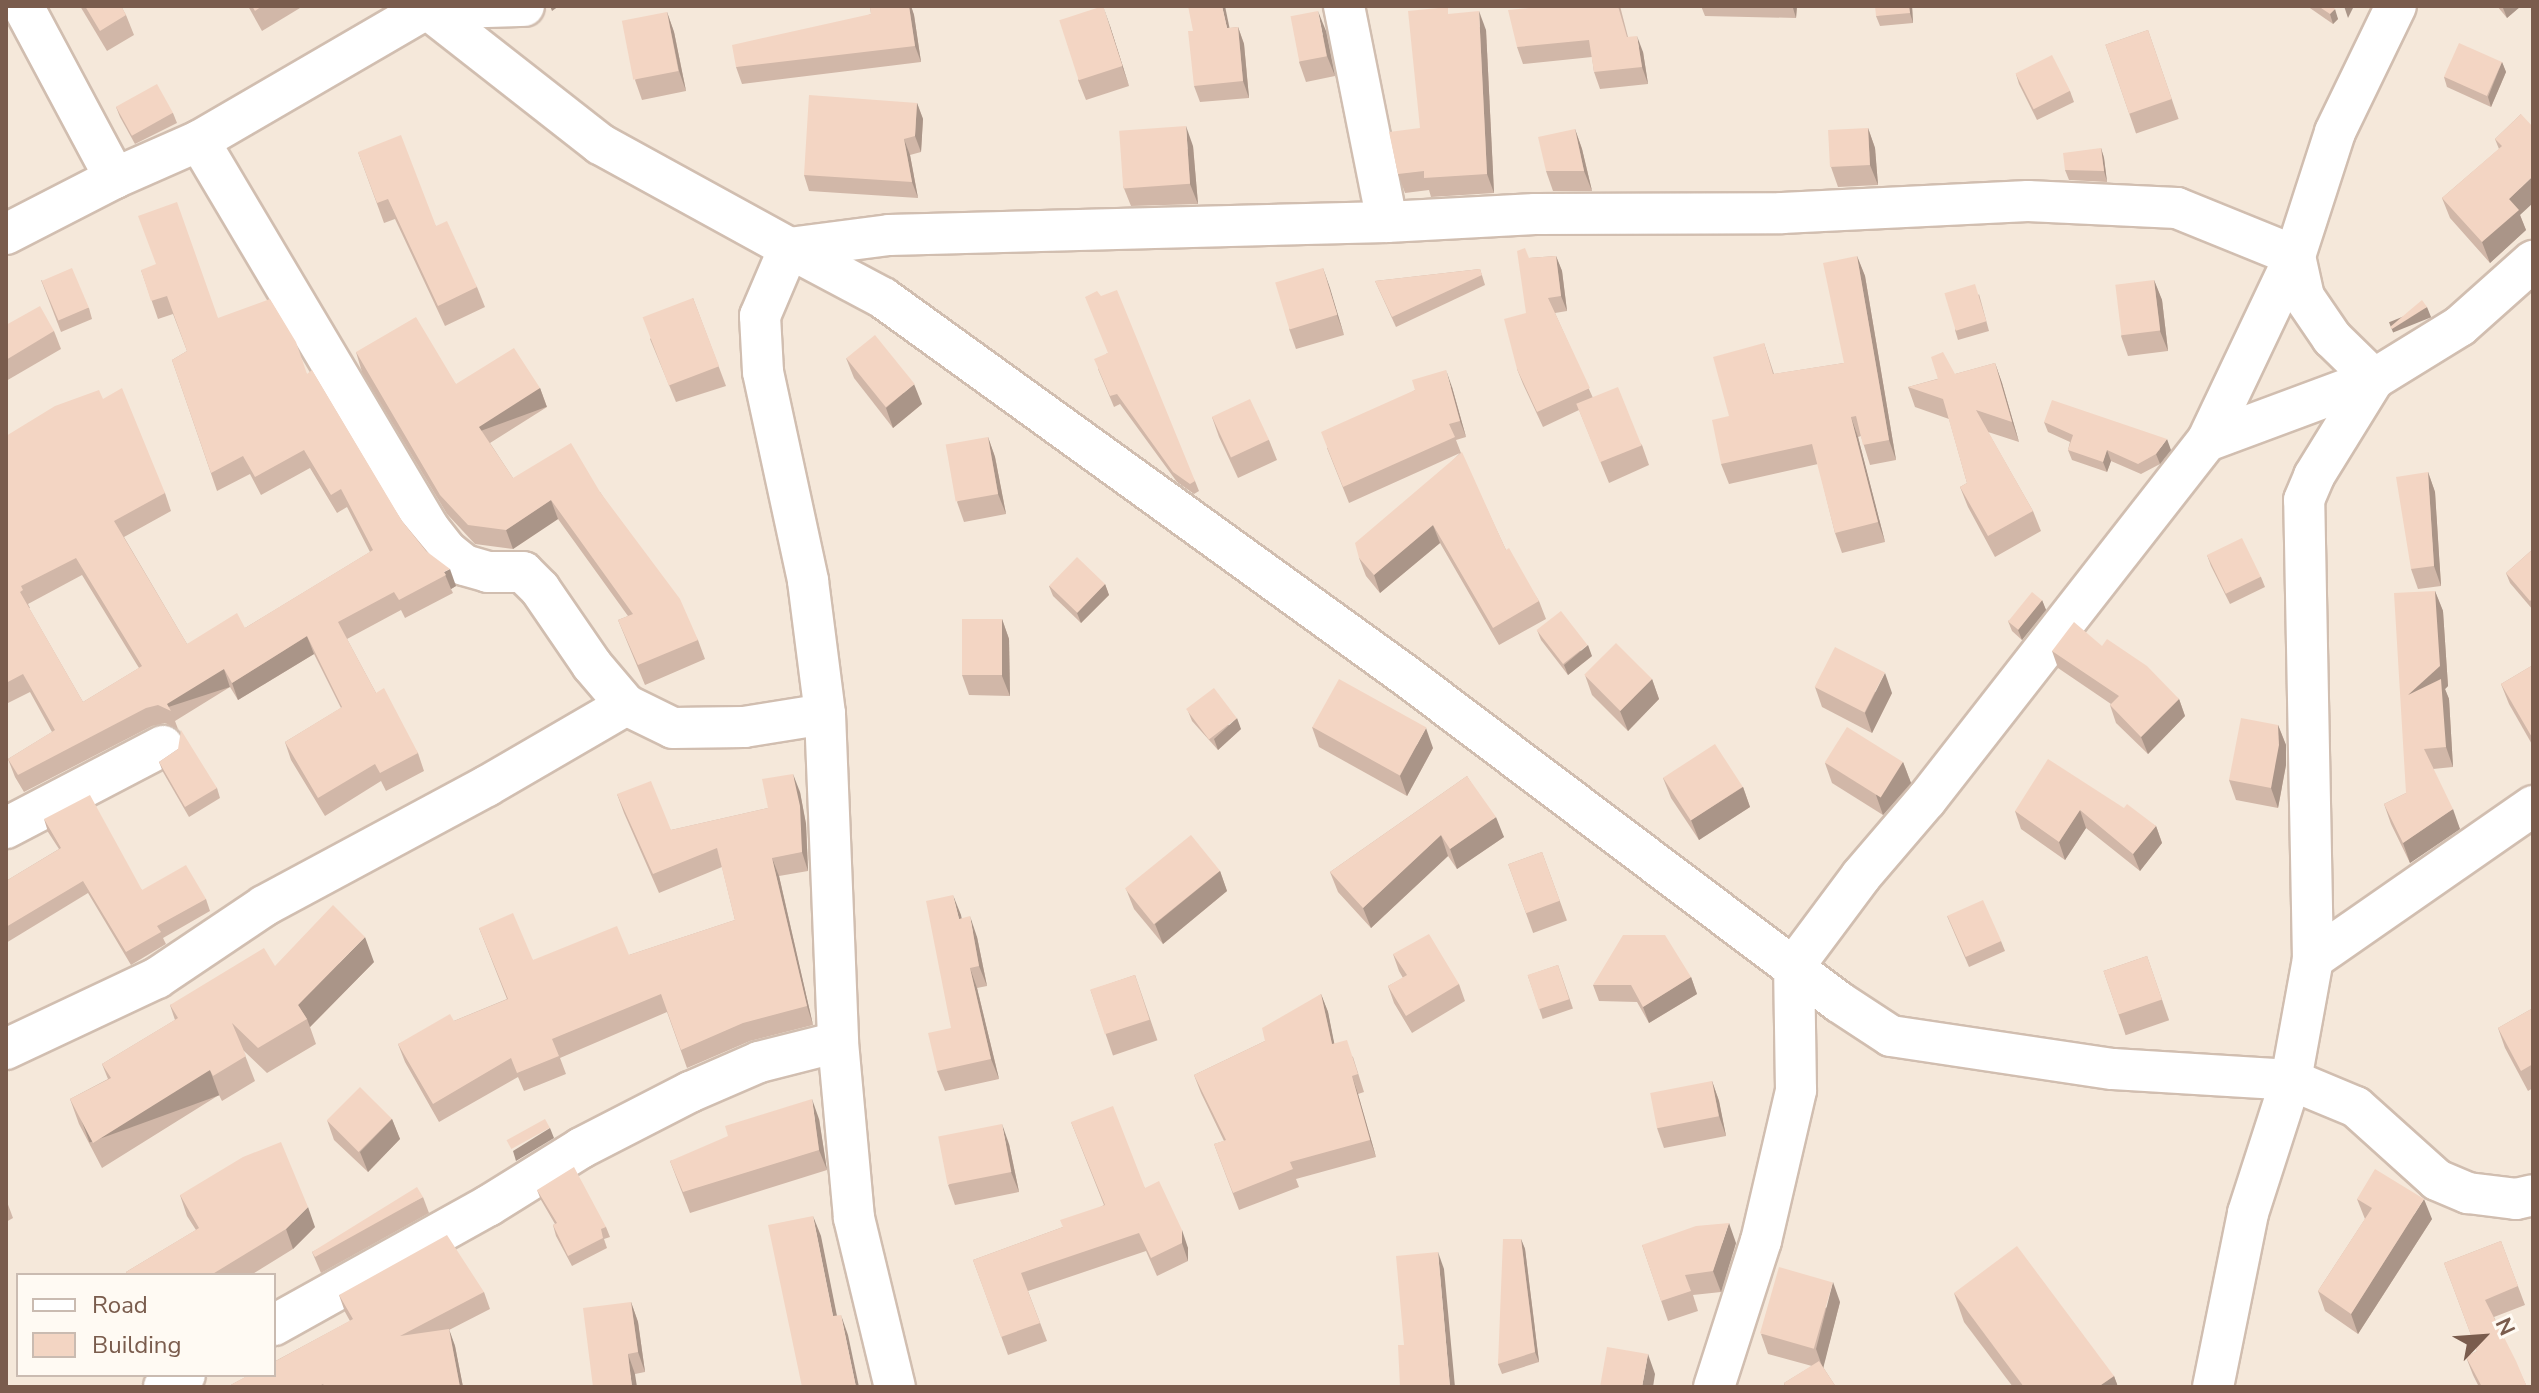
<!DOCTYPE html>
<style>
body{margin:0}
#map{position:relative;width:2539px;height:1393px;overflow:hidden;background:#fdf6ec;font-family:"Nunito Sans",sans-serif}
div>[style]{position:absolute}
.residential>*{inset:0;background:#f5e8da}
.roads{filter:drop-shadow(2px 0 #d1beb0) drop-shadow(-2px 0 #d1beb0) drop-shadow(0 2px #d1beb0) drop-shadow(0 -2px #d1beb0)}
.minor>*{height:40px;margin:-20px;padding:0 20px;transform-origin:20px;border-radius:20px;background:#fff}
.wall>*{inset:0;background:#d1b7a8;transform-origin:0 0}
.shaded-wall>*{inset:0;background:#aa9588;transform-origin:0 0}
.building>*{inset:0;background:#f3d5c3;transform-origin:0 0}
span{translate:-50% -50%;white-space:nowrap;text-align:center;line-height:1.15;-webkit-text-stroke:6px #fffaf3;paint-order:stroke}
.frame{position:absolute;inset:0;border:8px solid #7a5c4d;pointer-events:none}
.legend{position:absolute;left:16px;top:1273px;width:260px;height:104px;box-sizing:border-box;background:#fffaf3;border:2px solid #cabbb1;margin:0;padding:10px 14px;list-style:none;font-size:24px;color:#7a5c4d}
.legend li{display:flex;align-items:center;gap:16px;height:40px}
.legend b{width:40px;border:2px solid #cabbb1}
.north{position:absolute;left:2443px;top:1297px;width:80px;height:80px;-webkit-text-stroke:6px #fffaf3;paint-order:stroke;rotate:65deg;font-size:22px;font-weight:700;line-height:32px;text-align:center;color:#7a5c4d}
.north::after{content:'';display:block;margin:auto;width:28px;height:36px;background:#7a5c4d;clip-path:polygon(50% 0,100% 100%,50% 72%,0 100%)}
</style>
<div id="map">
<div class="residential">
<div style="clip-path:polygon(evenodd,6px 6px,2533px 6px,2533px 1387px,6px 1387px,6px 6px,18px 1275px,274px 1275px,274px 1375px,18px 1375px,18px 1275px)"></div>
</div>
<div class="roads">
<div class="minor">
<div style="left:23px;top:6px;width:195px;rotate:61.9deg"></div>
<div style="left:424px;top:6px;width:224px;rotate:38.1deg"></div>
<div style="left:600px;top:144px;width:216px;rotate:28.8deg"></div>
<div style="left:789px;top:248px;width:74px;rotate:113.1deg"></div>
<div style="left:760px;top:316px;width:56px;rotate:86.9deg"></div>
<div style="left:763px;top:372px;width:214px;rotate:77.8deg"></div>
<div style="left:808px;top:581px;width:134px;rotate:82.7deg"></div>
<div style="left:825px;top:714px;width:328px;rotate:87.7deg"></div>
<div style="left:838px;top:1042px;width:177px;rotate:84.8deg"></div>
<div style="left:854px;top:1218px;width:174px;rotate:76.4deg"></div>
<div style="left:1344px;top:6px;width:220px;rotate:78.7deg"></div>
<div style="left:199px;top:141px;width:449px;rotate:59.3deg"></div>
<div style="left:428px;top:527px;width:31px;rotate:52deg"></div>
<div style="left:447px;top:551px;width:22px;rotate:39deg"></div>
<div style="left:464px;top:565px;width:25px;rotate:16deg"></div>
<div style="left:488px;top:572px;width:35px"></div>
<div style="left:523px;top:572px;width:24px;rotate:45deg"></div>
<div style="left:540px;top:589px;width:92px;rotate:55.6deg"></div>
<div style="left:592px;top:665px;width:52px;rotate:49.6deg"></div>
<div style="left:626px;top:705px;width:52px;rotate:26.1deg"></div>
<div style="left:673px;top:728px;width:71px;rotate:-0.8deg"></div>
<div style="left:744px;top:727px;width:82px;rotate:-9.1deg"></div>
<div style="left:6px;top:234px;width:123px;rotate:-27.2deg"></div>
<div style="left:115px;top:178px;width:92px;rotate:-23.8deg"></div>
<div style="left:199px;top:141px;width:263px;rotate:-30.2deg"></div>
<div style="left:426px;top:9px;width:98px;rotate:-1.8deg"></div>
<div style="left:789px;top:248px;width:106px;rotate:28deg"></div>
<div style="left:883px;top:298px;width:644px;rotate:35.84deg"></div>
<div style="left:1405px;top:675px;width:543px;rotate:37deg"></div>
<div style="left:1839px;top:1002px;width:62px;rotate:33.2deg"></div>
<div style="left:1891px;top:1036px;width:224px;rotate:8.5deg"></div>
<div style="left:2113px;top:1069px;width:178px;rotate:3.5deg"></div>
<div style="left:2291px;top:1080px;width:70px;rotate:22.6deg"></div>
<div style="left:2356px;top:1107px;width:109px;rotate:42deg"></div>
<div style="left:2437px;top:1180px;width:34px;rotate:23deg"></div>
<div style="left:2468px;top:1193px;width:48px;rotate:7.1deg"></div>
<div style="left:2516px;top:1199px;width:17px;rotate:-13deg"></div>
<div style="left:789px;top:248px;width:101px;rotate:-7.4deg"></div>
<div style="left:889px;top:235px;width:498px;rotate:-1.5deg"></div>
<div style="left:1387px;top:222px;width:148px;rotate:-3.1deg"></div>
<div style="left:1535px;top:214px;width:247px;rotate:-0.2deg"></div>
<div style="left:1782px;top:213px;width:246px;rotate:-2.8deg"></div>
<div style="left:2028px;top:201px;width:149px;rotate:2.7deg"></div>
<div style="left:2177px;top:208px;width:127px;rotate:22.1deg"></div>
<div style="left:2295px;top:256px;width:42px;rotate:77.6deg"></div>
<div style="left:2304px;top:297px;width:50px;rotate:55.7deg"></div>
<div style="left:2332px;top:338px;width:59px;rotate:44.3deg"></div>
<div style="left:2374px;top:379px;width:101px;rotate:-31.6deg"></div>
<div style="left:2460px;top:326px;width:98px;rotate:-41.7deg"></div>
<div style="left:6px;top:828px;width:177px;rotate:-27.6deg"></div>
<div style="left:2313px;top:959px;width:268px;rotate:-34.8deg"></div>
<div style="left:6px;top:1049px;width:167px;rotate:-25.2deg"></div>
<div style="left:157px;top:978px;width:129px;rotate:-33.9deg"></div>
<div style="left:264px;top:906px;width:253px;rotate:-28.3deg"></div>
<div style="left:487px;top:786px;width:161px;rotate:-30.2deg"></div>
<div style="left:274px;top:1325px;width:245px;rotate:-29.1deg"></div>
<div style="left:488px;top:1206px;width:110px;rotate:-31.9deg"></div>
<div style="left:581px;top:1148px;width:123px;rotate:-27.2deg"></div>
<div style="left:690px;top:1092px;width:75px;rotate:-23.5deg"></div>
<div style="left:759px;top:1062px;width:81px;rotate:-14.2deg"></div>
<div style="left:164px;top:1387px;width:24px;rotate:-30deg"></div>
<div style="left:1714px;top:1387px;width:153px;rotate:-72.2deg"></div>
<div style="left:1761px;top:1241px;width:155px;rotate:-76.9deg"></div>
<div style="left:1796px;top:1090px;width:124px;rotate:-90.9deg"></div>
<div style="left:1794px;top:966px;width:112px;rotate:-53.3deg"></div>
<div style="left:1861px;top:876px;width:101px;rotate:-49.4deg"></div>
<div style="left:1927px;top:799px;width:454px;rotate:-52deg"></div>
<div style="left:2213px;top:1387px;width:177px;rotate:-78.6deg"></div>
<div style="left:2248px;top:1213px;width:140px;rotate:-72.1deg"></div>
<div style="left:2291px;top:1080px;width:123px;rotate:-79.7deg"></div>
<div style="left:2313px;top:959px;width:459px;rotate:-91.1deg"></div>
<div style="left:2304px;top:500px;width:26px;rotate:-67deg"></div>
<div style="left:2314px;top:476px;width:114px;rotate:-58.3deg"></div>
<div style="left:2374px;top:379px;width:178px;rotate:159.6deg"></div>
<div style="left:2207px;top:441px;width:205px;rotate:-64.6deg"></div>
<div style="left:2295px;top:256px;width:130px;rotate:-72.1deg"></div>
<div style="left:2335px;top:132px;width:140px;rotate:-64.2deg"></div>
</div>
</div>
<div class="wall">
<div style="clip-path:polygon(80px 6px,121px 6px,126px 15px,134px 35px,107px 51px)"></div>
<div style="clip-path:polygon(248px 6px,300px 6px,300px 8px,262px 31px)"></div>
<div style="clip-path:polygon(870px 6px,911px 6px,914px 15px,921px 62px,742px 84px,736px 67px,871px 14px)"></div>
<div style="clip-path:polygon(1550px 6px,1620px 6px,1628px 37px,1643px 52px,1648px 84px,1600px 89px,1594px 72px,1592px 57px,1523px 64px,1517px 47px)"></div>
<div style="clip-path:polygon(1701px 6px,1797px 6px,1796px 18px,1705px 16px)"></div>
<div style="clip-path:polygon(1912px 6px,1913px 23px,1880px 26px,1876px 16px)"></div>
<div style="clip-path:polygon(2307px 6px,2332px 6px,2338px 19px,2333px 24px)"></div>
<div style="clip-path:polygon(2497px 6px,2521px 6px,2507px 18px)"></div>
<div style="clip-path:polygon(667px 12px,674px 32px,686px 91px,642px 100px,635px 80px)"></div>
<div style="clip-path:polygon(1450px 14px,1486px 30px,1494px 193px,1431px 197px,1429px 190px,1405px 193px,1398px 174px,1420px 128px)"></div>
<div style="clip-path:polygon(1110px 26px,1129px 86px,1086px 100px,1078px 80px)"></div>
<div style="clip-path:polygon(1238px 27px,1244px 44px,1249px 98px,1200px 102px,1194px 86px,1230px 28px)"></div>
<div style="left:2148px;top:30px;width:94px;height:45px;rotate:71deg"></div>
<div style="clip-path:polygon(1326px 31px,1335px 76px,1306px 82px,1299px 62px)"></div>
<div style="clip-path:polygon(2502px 62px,2506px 72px,2491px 107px,2447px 87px,2444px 77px)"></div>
<div style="clip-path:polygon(2016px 74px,2070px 91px,2074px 102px,2037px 120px,2019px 84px)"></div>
<div style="clip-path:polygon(917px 103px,923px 119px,921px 152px,910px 155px,918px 198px,809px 191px,804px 175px)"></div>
<div style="clip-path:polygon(116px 107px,173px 113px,177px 123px,135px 144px,120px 117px)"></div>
<div style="clip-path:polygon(2521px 114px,2520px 215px,2526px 230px,2490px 263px,2450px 218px,2442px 198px,2499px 149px,2495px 139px)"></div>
<div style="clip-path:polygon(1868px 128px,1875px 148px,1878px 185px,1838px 187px,1831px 167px)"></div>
<div style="clip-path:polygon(1575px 129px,1582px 149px,1592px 191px,1553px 191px,1546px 171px)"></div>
<div style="clip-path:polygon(1193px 146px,1198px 204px,1131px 206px,1123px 186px)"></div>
<div style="clip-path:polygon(2101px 148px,2104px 158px,2107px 182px,2069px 180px,2065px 170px)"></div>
<div style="clip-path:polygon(358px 152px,436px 226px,477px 287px,485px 307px,445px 326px,395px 219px,384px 223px)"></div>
<div style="clip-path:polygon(1556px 256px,1562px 271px,1567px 311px,1555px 313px,1593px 398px,1642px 445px,1649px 465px,1609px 483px,1579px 410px,1543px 427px,1523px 384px,1517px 369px,1526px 313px,1529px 258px)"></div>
<div style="clip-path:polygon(1857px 256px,1865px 276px,1896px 460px,1870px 465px,1861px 436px,1858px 437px,1885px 542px,1842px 553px,1835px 533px,1818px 464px,1729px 484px,1721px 464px,1729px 416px,1764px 343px,1774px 374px,1844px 363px)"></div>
<div style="clip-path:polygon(1323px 268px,1344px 335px,1296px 349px,1289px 329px)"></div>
<div style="clip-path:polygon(1480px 269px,1485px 285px,1396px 327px,1375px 281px)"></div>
<div style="clip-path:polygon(evenodd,141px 270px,307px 374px,402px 521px,456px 586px,451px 589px,453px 593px,405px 618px,401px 610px,347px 639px,376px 693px,418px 753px,424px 771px,386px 791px,381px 781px,325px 816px,291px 760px,285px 742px,341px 708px,314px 654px,238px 700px,230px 687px,175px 721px,178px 729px,165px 723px,152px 726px,24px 792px,15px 777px,8px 759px,52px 732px,30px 692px,6px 704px,6px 436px,103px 399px,165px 493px,171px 511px,124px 537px,187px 644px,245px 628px,370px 552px,347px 507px,337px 513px,310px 468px,261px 495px,250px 474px,217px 491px,172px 360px,187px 351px,173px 314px,158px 319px,141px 270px,82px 575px,139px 668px,83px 702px,29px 608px,30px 608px,28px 604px,82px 575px)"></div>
<div style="clip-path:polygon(41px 280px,89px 308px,92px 319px,61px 332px)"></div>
<div style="clip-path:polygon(2154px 280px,2162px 300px,2168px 351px,2128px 356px,2121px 336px)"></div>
<div style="clip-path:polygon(1979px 294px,1989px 331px,1958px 340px,1955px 330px)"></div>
<div style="clip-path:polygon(693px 298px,726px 386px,676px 402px,650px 339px)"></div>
<div style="clip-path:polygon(6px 325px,54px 331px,61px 349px,6px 381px)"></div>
<div style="clip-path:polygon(356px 352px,456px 384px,540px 388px,547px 407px,490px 443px,513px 478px,600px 492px,698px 640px,705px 659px,645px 685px,618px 620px,628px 616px,558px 519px,513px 549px,475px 544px,447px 514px,362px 372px)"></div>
<div style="clip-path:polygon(1107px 353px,1195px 481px,1199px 491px,1194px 494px,1177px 482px,1120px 404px,1114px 407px,1098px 369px)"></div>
<div style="clip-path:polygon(846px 358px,922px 404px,893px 428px,854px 378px)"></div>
<div style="clip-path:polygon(1995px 363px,2002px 383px,2019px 442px,1988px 432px,2033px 511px,2041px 531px,1995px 557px,1968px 507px,1960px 487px,1967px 483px,1949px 419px,1915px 407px,1908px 387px)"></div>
<div style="clip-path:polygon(1452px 387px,1466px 437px,1456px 440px,1461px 453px,1506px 550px,1539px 601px,1546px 619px,1499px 645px,1440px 543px,1380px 593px,1366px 576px,1359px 558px,1460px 453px,1349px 503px,1327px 448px,1415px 390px)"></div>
<div style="clip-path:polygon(1212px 417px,1269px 440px,1277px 460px,1238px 478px,1219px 437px)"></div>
<div style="clip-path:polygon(2044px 422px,2171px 450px,2160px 464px,2141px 474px,2111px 461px,2107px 472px,2072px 460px,2068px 450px,2070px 442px,2048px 432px)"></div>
<div style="clip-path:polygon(988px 437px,995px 457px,1006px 514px,964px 522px,957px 502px)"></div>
<div style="clip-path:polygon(2428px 472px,2435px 492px,2441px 586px,2418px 589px,2411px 569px)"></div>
<div style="clip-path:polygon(2533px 549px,2533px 610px,2510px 583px,2506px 573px)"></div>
<div style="clip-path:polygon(2207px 555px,2261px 577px,2265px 587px,2230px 604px,2211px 566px)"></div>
<div style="clip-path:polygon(1105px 584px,1109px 595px,1081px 623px,1053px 596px,1049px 586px)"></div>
<div style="clip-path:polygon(2435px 591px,2443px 611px,2448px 686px,2445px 689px,2449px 699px,2453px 767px,2433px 769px,2460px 829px,2410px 863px,2391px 824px,2384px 804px,2406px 793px)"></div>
<div style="clip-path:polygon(2042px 600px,2046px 610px,2022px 640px,2012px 631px,2008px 621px)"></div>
<div style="clip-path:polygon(1002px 619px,1009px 639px,1010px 696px,969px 695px,962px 675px)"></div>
<div style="clip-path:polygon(1537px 630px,1592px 656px,1568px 675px,1541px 640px)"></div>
<div style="clip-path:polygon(2102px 646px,2179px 699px,2185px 716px,2148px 754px,2116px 723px,2110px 705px,2111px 704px,2058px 668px,2052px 651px)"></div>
<div style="clip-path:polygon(2533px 665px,2533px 746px,2509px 704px,2501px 684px)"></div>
<div style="clip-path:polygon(1585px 675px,1652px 679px,1659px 699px,1628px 731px,1592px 695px)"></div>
<div style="clip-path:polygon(1815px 687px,1892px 693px,1872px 733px,1822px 707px)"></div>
<div style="clip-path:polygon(1188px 711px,1241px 729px,1218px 750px,1192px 721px)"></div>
<div style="clip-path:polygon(2278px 725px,2286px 745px,2286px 765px,2278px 808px,2236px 800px,2229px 780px)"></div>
<div style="clip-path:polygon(1312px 727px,1433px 748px,1407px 796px,1319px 747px)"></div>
<div style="clip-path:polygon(178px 749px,217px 788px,220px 798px,189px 817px,163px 772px,159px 762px)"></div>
<div style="clip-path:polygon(1903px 762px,1911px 783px,1883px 815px,1832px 783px,1825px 763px)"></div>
<div style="clip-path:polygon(1467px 776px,1504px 837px,1457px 869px,1448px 856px,1371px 928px,1338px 892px,1330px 872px)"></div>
<div style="clip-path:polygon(1663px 778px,1743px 787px,1750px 807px,1699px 840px,1671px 798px)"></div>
<div style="clip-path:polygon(800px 792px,806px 824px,808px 871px,779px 876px,813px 1025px,750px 1041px,687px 1068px,667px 1012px,560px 1058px,566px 1074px,524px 1091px,518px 1077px,439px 1122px,405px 1062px,398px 1044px,507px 999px,479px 928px,533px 960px,629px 955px,735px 920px,722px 867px,659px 893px,624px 813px,617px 794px,671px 830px,768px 808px)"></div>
<div style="clip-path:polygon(2124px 808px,2156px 826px,2162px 843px,2140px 871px,2086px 828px,2065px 860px,2021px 829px,2015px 811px)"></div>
<div style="clip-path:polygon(44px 819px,142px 890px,206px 899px,210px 911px,163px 938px,166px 944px,131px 965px,88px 893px,6px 943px,6px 881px,59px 849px,48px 832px)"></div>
<div style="left:1542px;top:852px;width:73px;height:36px;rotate:70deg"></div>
<div style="clip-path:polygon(1220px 871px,1227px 891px,1163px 944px,1134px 909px,1126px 889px)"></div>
<div style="clip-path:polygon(1947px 916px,2001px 941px,2005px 951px,1969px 967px)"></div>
<div style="clip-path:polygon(961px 918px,977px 937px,987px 986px,977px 988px,999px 1079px,945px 1091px,937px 1071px,951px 1028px)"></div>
<div style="clip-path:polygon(1393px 954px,1459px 984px,1465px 1001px,1412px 1033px,1394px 1003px,1388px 986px,1403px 978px,1399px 971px)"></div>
<div style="left:2147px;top:956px;width:68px;height:46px;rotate:71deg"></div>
<div style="clip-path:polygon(374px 962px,310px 1027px,316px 1044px,267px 1073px,243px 1050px,255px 1081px,222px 1101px,219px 1095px,102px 1168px,79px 1124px,70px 1099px,108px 1079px,102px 1064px,175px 1020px,170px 1005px,275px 966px)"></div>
<div style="left:1558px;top:965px;width:46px;height:32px;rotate:71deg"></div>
<div style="left:1135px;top:975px;width:69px;height:47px;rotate:71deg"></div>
<div style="clip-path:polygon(1691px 977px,1697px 994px,1649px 1023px,1637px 1002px,1599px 1001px,1593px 985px)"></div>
<div style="clip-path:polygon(1321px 994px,1328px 1012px,1334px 1044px,1353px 1057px,1364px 1092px,1358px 1094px,1376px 1157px,1296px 1179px,1299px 1187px,1239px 1210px,1214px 1144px,1224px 1141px,1201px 1093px,1194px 1075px,1265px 1041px)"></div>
<div style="clip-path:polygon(2533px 1008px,2533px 1088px,2528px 1091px,2505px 1048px,2498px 1028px)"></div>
<div style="clip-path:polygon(1712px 1081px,1719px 1101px,1726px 1136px,1664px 1148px,1657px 1128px)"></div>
<div style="clip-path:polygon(392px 1119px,400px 1139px,368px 1172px,334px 1140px,327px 1120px)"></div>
<div style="clip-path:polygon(819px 1119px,827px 1170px,690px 1213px,670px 1161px)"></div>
<div style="clip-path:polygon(1071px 1122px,1145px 1188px,1188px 1248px,1188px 1261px,1157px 1276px,1146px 1251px,1028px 1291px,1047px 1341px,1008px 1355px,973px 1260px,1063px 1227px,1104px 1205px)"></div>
<div style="clip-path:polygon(1009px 1144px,1019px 1192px,955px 1205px,948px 1185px)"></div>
<div style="clip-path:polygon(537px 1190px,606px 1227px,610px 1237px,604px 1239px,607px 1248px,572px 1266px,556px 1236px,553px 1225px,555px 1224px,541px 1200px)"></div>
<div style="clip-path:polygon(180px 1195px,315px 1227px,293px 1249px,251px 1275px,128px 1275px,126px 1272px,196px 1230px,187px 1216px)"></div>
<div style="clip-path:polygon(423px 1197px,429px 1213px,321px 1273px,312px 1252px)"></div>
<div style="clip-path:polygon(6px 1199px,13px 1218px,6px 1222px)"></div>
<div style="clip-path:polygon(2357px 1199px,2432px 1219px,2358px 1334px,2325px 1311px,2318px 1291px,2365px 1219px)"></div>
<div style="clip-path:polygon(1521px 1239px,1525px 1249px,1539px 1362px,1502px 1374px,1498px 1364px)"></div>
<div style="clip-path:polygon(2501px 1241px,2525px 1305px,2494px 1317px,2527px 1387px,2479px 1387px,2473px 1375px,2466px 1357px,2477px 1351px,2444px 1263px)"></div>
<div style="clip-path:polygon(1736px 1243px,1721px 1292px,1693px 1295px,1698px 1311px,1668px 1321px,1642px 1245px)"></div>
<div style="clip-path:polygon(484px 1292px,490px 1309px,449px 1330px,455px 1346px,463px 1387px,227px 1387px,350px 1321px,345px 1312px,339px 1295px)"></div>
<div style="clip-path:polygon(1954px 1293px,2114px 1376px,2118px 1387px,2013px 1387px,1964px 1322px)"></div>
<div style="clip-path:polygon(631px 1302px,638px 1322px,645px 1372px,635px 1374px,593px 1387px)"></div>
<div style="clip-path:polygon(1840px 1302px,1823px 1367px,1836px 1387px,1785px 1387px,1784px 1383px,1812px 1366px,1768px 1354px,1761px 1334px)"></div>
</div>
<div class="shaded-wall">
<div style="clip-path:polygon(550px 6px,559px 6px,552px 11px)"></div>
<div style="clip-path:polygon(909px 6px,911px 6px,914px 15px,921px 62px,915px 46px)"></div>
<div style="clip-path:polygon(1103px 6px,1110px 26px,1129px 86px,1122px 66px)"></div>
<div style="clip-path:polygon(1222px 6px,1225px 6px,1233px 45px,1227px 28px)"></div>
<div style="clip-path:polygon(1793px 6px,1797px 6px,1796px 18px,1793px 8px)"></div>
<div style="clip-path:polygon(1909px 6px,1912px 6px,1913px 23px,1910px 13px)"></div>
<div style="clip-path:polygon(2344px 6px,2354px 6px,2348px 18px)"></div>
<div style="clip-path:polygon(2505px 6px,2521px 6px,2507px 18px,2503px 8px)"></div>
<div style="clip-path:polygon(2335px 9px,2338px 19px,2333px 24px,2330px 14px)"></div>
<div style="clip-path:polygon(1318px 11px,1326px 31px,1335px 76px,1327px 56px)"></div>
<div style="clip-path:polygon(1479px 11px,1486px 30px,1494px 193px,1487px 174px)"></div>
<div style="clip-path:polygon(667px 12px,674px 32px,686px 91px,679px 71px)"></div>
<div style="clip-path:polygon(1238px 27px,1244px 44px,1249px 98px,1243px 81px)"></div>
<div style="clip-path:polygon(1637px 36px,1643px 52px,1648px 84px,1642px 67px)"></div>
<div style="clip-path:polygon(2502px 62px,2506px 72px,2491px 107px,2488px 97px)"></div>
<div style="clip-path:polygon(917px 103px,923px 119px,921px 152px,915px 136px)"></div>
<div style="clip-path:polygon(1186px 126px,1193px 146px,1198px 204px,1190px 184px)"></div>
<div style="clip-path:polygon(1868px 128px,1875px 148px,1878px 185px,1870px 165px)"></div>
<div style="clip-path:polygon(1575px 129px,1582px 149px,1592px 191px,1584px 171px)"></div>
<div style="clip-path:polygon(904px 139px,910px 155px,918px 198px,912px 182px)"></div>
<div style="clip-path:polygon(2101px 148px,2104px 158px,2107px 182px,2104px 171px)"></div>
<div style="clip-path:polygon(2533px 176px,2533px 203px,2520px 215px,2526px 230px,2490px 263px,2482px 242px,2509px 199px)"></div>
<div style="clip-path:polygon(1556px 256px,1562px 271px,1567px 311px,1561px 296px)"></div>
<div style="clip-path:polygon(1857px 256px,1865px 276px,1896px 460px,1889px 440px)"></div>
<div style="clip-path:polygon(1323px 268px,1330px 288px,1344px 335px,1337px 315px)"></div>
<div style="clip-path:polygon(2154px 280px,2162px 300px,2168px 351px,2160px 331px)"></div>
<div style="left:2427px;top:307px;width:11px;height:41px;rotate:68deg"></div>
<div style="clip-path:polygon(1995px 363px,2002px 383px,2019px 442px,2012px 422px)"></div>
<div style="clip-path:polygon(1446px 370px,1452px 387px,1466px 437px,1460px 421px)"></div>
<div style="clip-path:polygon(914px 384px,922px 404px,893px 428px,886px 408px)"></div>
<div style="left:540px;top:388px;width:20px;height:72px;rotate:70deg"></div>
<div style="clip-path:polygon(1851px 417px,1858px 437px,1885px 542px,1878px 522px)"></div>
<div style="clip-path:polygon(988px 437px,995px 457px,1006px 514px,998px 494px)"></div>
<div style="clip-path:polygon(2167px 439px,2171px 450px,2160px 464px,2156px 454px)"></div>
<div style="clip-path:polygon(2107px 450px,2111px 461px,2107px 472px,2103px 462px)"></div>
<div style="clip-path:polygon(2428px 472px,2435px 492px,2441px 586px,2434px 566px)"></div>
<div style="clip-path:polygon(551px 500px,558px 519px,513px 549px,506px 530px)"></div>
<div style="clip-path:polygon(1433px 525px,1440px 543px,1380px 593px,1374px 575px)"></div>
<div style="clip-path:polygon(450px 569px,456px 586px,451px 589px,444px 572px)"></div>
<div style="clip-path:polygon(1105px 584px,1109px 595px,1081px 623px,1077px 613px)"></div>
<div style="clip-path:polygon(2435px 591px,2443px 611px,2448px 686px,2445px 689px,2449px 699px,2453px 767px,2446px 747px,2408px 695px)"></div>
<div style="clip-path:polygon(2042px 600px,2046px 610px,2022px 640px,2018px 630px)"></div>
<div style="clip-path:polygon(1002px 619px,1009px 639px,1010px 696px,1002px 676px)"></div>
<div style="clip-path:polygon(307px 636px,314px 654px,238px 700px,232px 683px)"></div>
<div style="clip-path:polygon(1588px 645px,1592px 656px,1568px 675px,1564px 665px)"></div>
<div style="left:224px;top:669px;width:19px;height:67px;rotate:72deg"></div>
<div style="clip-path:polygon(1885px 673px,1892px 693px,1872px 733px,1865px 713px)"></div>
<div style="clip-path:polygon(1652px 679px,1659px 699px,1628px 731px,1620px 711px)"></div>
<div style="clip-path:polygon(2179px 699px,2185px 716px,2148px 754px,2141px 737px)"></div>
<div style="clip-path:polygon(1237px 718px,1241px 729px,1218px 750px,1214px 739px)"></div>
<div style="clip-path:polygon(2278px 725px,2286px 745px,2286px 765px,2278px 808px,2271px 788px)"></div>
<div style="clip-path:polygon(1426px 728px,1433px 748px,1407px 796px,1400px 776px)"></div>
<div style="clip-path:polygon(1903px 762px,1911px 783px,1883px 815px,1876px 795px)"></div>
<div style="clip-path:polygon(793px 774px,800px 792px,806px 824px,808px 871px,802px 852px)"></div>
<div style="clip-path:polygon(1743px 787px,1750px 807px,1699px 840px,1691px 820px)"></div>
<div style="clip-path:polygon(2453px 809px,2460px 829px,2410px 863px,2403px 843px)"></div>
<div style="clip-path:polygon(2080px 810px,2086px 828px,2065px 860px,2059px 842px)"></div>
<div style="clip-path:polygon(1496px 817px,1504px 837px,1457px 869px,1450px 849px)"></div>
<div style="clip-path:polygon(2156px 826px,2162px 843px,2140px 871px,2133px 854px)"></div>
<div style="clip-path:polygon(1441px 835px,1448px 856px,1371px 928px,1363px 908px)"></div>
<div style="clip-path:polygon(772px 858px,779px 876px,813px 1025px,807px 1006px)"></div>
<div style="clip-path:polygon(1220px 871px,1227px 891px,1163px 944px,1155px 924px)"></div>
<div style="clip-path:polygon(953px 895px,961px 915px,966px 939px,959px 919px)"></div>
<div style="clip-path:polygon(970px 916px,977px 937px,987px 986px,979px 966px)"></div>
<div style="clip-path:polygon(365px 937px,374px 962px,310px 1027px,307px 1019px,298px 1005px)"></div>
<div style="clip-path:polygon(970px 968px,977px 988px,999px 1079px,991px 1059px)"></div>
<div style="clip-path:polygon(1691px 977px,1697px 994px,1649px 1023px,1643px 1007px)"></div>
<div style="clip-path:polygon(1321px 994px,1328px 1012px,1338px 1062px,1332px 1044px)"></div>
<div style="left:210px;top:1070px;width:27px;height:138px;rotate:70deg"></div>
<div style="clip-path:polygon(1352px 1076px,1358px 1094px,1376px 1157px,1370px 1140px)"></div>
<div style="clip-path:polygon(1712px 1081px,1719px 1101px,1726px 1136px,1719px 1116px)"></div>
<div style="clip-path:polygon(812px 1099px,819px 1119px,827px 1170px,819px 1150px)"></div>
<div style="clip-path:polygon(392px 1119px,400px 1139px,368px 1172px,360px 1152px)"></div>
<div style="clip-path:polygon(1002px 1124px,1009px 1144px,1019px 1192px,1011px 1172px)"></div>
<div style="clip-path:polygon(550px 1128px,554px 1138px,516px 1161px,513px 1151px)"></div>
<div style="clip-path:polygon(2424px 1199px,2432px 1219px,2358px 1334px,2351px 1314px)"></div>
<div style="clip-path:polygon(308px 1207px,315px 1227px,293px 1249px,286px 1229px)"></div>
<div style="clip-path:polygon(813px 1216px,821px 1236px,841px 1336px,833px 1316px)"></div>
<div style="clip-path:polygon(1729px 1223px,1736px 1243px,1721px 1292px,1713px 1271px)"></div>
<div style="clip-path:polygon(1182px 1230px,1188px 1248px,1188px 1261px,1182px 1243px)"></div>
<div style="clip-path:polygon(1521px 1239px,1525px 1249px,1539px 1362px,1535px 1352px)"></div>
<div style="clip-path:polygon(1438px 1252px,1444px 1269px,1455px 1387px,1450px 1387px)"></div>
<div style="clip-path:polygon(1833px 1282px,1840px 1302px,1823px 1369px,1816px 1349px)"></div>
<div style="clip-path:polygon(631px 1302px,638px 1322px,645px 1372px,638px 1352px)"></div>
<div style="clip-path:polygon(841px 1315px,848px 1335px,859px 1387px,856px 1387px)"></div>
<div style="clip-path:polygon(449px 1329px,455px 1346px,463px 1387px,460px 1387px)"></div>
<div style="clip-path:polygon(628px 1354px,635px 1374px,637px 1387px,632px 1387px)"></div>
<div style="clip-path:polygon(1648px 1354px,1655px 1374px,1653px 1387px,1642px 1387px)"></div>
<div style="clip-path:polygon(2114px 1376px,2118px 1387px,2098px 1387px)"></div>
</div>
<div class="building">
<div style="clip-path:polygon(85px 6px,121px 6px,126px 15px,100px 31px)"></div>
<div style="clip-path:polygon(252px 6px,262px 6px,255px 11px)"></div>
<div style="clip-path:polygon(870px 6px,909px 6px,915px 46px,736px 67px,732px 45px,871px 14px)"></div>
<div style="left:1103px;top:6px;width:63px;height:46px;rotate:72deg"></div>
<div style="clip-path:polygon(1188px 6px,1222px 6px,1227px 28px,1238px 27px,1243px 81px,1194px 86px,1188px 31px,1193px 31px)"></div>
<div style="clip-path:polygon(1550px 6px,1618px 6px,1627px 37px,1637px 36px,1642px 67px,1594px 72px,1589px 40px,1517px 47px,1508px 10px)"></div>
<div style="clip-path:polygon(1701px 6px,1793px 6px,1793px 8px)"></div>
<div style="clip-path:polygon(1875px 6px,1909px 6px,1910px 13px,1876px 16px)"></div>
<div style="clip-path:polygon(2318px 6px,2332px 6px,2335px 9px,2330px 14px)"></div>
<div style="clip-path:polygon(1448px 7px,1448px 14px,1479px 11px,1487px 174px,1424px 178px,1424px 171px,1398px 174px,1389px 132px,1420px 128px,1408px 11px)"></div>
<div style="left:1318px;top:11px;width:46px;height:28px;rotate:79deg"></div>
<div style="left:667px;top:12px;width:60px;height:46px;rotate:79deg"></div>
<div style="left:2148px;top:30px;width:73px;height:45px;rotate:71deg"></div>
<div style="left:2459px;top:43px;width:47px;height:37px;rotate:24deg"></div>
<div style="left:2052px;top:55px;width:40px;height:41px;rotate:63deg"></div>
<div style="left:157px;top:84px;width:33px;height:47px;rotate:61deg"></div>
<div style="clip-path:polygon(809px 95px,917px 103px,915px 136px,904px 139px,912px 182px,804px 175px)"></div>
<div style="clip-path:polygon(2521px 114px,2533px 127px,2533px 176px,2509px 199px,2519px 210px,2482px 242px,2442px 198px,2502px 146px,2495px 139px)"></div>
<div style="left:1186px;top:126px;width:58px;height:67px;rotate:86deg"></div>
<div style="left:1868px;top:128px;width:37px;height:40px;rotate:87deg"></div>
<div style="clip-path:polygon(1575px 129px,1584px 171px,1546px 171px,1538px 137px)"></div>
<div style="clip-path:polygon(401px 135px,436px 226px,447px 221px,477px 287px,438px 306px,388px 199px,377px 203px,358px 152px)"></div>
<div style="clip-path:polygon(2101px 148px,2104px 171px,2065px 170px,2063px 153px)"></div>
<div style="clip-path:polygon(evenodd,177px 202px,218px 318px,270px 299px,296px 342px,307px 374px,312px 370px,402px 521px,426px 551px,450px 569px,444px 572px,446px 575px,399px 600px,394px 592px,338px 622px,376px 693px,384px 688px,418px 753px,380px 773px,375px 764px,318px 798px,285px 742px,342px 707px,307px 636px,232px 683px,224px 669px,167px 704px,171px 711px,158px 705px,146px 708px,18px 775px,8px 759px,55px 730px,23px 674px,6px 683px,6px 436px,55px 406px,99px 390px,103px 399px,122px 388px,165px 493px,114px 521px,187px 644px,237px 613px,245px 628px,373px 550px,341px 489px,331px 495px,304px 450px,255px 477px,243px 456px,211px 473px,172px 360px,187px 351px,167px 296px,151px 301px,141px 270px,156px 264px,138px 216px,177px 202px,76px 558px,142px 666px,83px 702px,20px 592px,23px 590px,21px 586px,76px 558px)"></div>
<div style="clip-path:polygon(1525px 248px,1529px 258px,1556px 256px,1561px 296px,1548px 298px,1590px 388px,1537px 412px,1517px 369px,1504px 319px,1526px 313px,1517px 251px)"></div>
<div style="clip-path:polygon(1857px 256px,1889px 440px,1863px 445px,1856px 416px,1851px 417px,1878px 522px,1835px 533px,1812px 444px,1721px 464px,1712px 420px,1729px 416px,1713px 357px,1764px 343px,1773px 374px,1844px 363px,1823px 263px)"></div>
<div style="left:72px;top:268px;width:43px;height:33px;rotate:67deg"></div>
<div style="left:1323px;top:268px;width:49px;height:50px;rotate:73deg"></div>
<div style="clip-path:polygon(1480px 269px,1482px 275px,1392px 317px,1375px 281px)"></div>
<div style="left:2154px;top:280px;width:51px;height:39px;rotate:83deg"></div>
<div style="left:1975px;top:284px;width:39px;height:32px;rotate:73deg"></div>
<div style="clip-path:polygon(1117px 290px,1195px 481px,1190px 484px,1173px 472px,1117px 394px,1110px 396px,1094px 359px,1108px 353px,1085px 297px,1097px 291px,1101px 296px)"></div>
<div style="left:693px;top:298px;width:73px;height:54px;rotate:69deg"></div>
<div style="clip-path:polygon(2422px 300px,2427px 307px,2392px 329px,2390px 327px)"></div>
<div style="clip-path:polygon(40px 306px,54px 331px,6px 360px,6px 325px)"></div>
<div style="clip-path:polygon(416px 317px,456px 384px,514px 348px,540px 388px,479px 427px,513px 478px,571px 443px,600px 492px,680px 599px,698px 640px,638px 665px,618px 620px,633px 614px,551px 500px,506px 530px,468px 525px,440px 495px,356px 352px)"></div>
<div style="left:875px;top:335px;width:63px;height:37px;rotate:51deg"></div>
<div style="clip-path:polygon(1943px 352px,1955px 374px,1995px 363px,2012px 422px,1976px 410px,2033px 511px,1988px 536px,1960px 487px,1967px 483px,1943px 399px,1908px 387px,1938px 379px,1931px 357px)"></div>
<div style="clip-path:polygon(1446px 370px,1460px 421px,1449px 424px,1455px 437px,1343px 487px,1321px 432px,1415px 390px,1412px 380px)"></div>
<div style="left:1618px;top:387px;width:63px;height:45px;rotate:68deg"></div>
<div style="left:1250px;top:399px;width:45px;height:42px;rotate:65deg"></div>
<div style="clip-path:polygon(2052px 400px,2167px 439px,2156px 454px,2138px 464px,2107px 450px,2103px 462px,2068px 450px,2073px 435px,2044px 422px)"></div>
<div style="left:988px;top:437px;width:58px;height:43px;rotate:80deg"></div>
<div style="clip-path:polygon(1462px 452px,1506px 550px,1509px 548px,1539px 601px,1493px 628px,1433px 525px,1374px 575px,1359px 558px,1355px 543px)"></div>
<div style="clip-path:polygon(2428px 472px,2434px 566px,2411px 569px,2396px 477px)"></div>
<div style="left:2242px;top:538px;width:43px;height:39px;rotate:64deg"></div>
<div style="clip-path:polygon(2533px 549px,2533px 598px,2530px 601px,2506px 573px)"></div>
<div style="left:1077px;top:557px;width:39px;height:40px;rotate:44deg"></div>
<div style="clip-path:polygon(2435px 591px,2440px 666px,2408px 695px,2441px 679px,2446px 747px,2424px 749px,2453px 809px,2403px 843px,2384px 804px,2406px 793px,2394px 593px)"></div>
<div style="left:2032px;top:592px;width:13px;height:38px;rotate:39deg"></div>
<div style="left:1561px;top:611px;width:43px;height:31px;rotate:52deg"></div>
<div style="left:962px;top:619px;width:40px;height:56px"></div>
<div style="clip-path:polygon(2074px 622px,2102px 646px,2107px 639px,2147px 666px,2179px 699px,2141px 737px,2110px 705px,2119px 696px,2052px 651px)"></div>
<div style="left:1616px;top:643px;width:51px;height:45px;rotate:45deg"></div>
<div style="left:1835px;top:647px;width:56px;height:45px;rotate:27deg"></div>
<div style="clip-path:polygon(2533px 665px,2533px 739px,2501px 684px)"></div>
<div style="left:1339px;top:679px;width:100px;height:55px;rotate:29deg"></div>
<div style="left:1214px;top:688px;width:38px;height:35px;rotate:53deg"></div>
<div style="clip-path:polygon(2241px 718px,2278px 725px,2279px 745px,2271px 788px,2229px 780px)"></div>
<div style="left:1847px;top:727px;width:66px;height:42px;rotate:32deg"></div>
<div style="clip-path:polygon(181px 730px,217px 788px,185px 807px,159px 762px,178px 749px)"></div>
<div style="left:1715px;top:744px;width:51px;height:62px;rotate:57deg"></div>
<div style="clip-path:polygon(2048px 759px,2124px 808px,2127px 804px,2156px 826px,2133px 854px,2080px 810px,2059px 842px,2015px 811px)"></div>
<div style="clip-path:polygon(793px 774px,800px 806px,802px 852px,772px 858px,807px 1006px,743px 1023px,681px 1050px,661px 994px,552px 1039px,559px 1056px,517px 1073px,511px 1058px,433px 1104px,398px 1044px,450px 1014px,454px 1021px,508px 999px,479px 928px,513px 913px,533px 960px,617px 926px,629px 955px,735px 920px,717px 848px,653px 874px,617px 794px,651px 781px,671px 830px,768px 808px,762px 779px)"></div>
<div style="clip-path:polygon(1467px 776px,1496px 817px,1450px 849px,1441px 835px,1363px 908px,1330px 872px)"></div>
<div style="clip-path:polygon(90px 795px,142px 890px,186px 865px,206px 899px,157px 926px,161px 932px,126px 952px,83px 881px,6px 927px,6px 881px,61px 848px,44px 819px)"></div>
<div style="left:1191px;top:835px;width:46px;height:85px;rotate:51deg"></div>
<div style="left:1542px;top:852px;width:52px;height:36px;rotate:70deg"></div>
<div style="clip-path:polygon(953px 895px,959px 919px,970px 916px,979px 966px,970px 968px,991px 1059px,937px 1071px,928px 1033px,951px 1028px,926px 901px)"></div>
<div style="left:1983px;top:900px;width:45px;height:39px;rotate:66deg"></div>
<div style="clip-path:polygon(333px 905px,365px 937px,298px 1005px,307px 1019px,258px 1048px,232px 1023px,246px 1056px,213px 1076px,210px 1070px,93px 1143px,70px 1099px,111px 1078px,102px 1064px,178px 1018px,170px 1005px,264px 948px,275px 966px)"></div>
<div style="clip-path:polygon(1429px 934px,1459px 984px,1406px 1016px,1388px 986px,1407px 975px,1393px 954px)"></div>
<div style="clip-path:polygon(1623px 935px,1665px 935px,1691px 977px,1643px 1007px,1631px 985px,1593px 985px)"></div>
<div style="left:2147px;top:956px;width:46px;height:46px;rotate:71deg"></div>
<div style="left:1558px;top:965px;width:36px;height:32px;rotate:72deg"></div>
<div style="left:1135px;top:975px;width:47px;height:47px;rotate:72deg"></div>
<div style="clip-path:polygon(1321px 994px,1332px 1044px,1347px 1040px,1358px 1074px,1352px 1076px,1370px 1140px,1290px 1162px,1293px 1169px,1233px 1193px,1214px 1144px,1226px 1140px,1194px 1075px,1265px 1041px,1262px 1028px)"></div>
<div style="clip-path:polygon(2533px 1008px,2533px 1064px,2521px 1071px,2498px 1028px)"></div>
<div style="left:1712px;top:1081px;width:36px;height:63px;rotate:79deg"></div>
<div style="left:360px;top:1087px;width:45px;height:47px;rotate:45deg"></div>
<div style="clip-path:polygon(812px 1099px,819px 1150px,683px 1192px,670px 1161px,728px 1136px,725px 1126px)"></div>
<div style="clip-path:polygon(1113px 1106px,1145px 1188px,1159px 1181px,1182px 1230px,1182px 1243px,1151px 1258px,1139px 1233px,1021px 1273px,1040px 1323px,1001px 1337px,973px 1260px,1063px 1227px,1060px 1220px,1105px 1205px,1071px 1122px)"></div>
<div style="left:545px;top:1119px;width:10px;height:44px;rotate:61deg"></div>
<div style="left:1002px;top:1124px;width:49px;height:65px;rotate:79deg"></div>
<div style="clip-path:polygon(281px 1142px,308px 1207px,286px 1229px,211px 1275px,128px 1275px,126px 1272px,199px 1228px,180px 1195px,243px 1157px)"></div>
<div style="clip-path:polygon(574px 1167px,606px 1227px,601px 1229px,603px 1238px,568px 1256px,553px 1225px,557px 1223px,537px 1190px)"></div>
<div style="clip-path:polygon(2375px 1169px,2424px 1199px,2351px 1314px,2318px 1291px,2372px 1208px,2357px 1199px)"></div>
<div style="clip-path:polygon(417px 1187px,423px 1197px,315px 1257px,312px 1252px)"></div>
<div style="clip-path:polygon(813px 1216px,833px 1316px,841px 1315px,856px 1387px,802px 1387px,768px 1225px)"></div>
<div style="clip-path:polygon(1729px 1223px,1713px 1271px,1685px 1275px,1691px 1291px,1661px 1301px,1642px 1245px,1696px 1226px)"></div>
<div style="clip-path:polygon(447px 1235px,484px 1292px,400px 1336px,449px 1329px,460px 1387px,325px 1387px,323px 1384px,317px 1387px,227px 1387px,249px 1375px,274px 1375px,274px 1362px,353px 1319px,339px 1295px)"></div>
<div style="clip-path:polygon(1503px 1239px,1521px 1239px,1535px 1352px,1498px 1364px)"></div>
<div style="clip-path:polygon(2501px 1241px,2518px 1286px,2485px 1300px,2516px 1361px,2527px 1387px,2482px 1387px,2466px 1357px,2477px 1351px,2444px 1263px)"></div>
<div style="clip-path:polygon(2017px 1246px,2114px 1376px,2098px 1387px,2024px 1387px,1954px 1293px)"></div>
<div style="clip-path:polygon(1438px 1252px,1450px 1387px,1400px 1387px,1398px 1345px,1404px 1345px,1396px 1256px)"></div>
<div style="left:1779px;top:1267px;width:56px;height:69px;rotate:16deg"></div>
<div style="clip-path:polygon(631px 1302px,638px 1352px,628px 1354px,632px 1387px,593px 1387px,583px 1308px)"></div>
<div style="clip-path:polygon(1607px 1347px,1648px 1354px,1642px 1387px,1600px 1387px)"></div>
<div style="clip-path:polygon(1819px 1361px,1836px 1387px,1786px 1387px,1784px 1383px)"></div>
</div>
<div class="frame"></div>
<ul class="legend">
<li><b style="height:10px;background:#fff"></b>Road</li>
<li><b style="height:22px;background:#f3d5c3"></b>Building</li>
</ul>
<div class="north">N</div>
</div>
